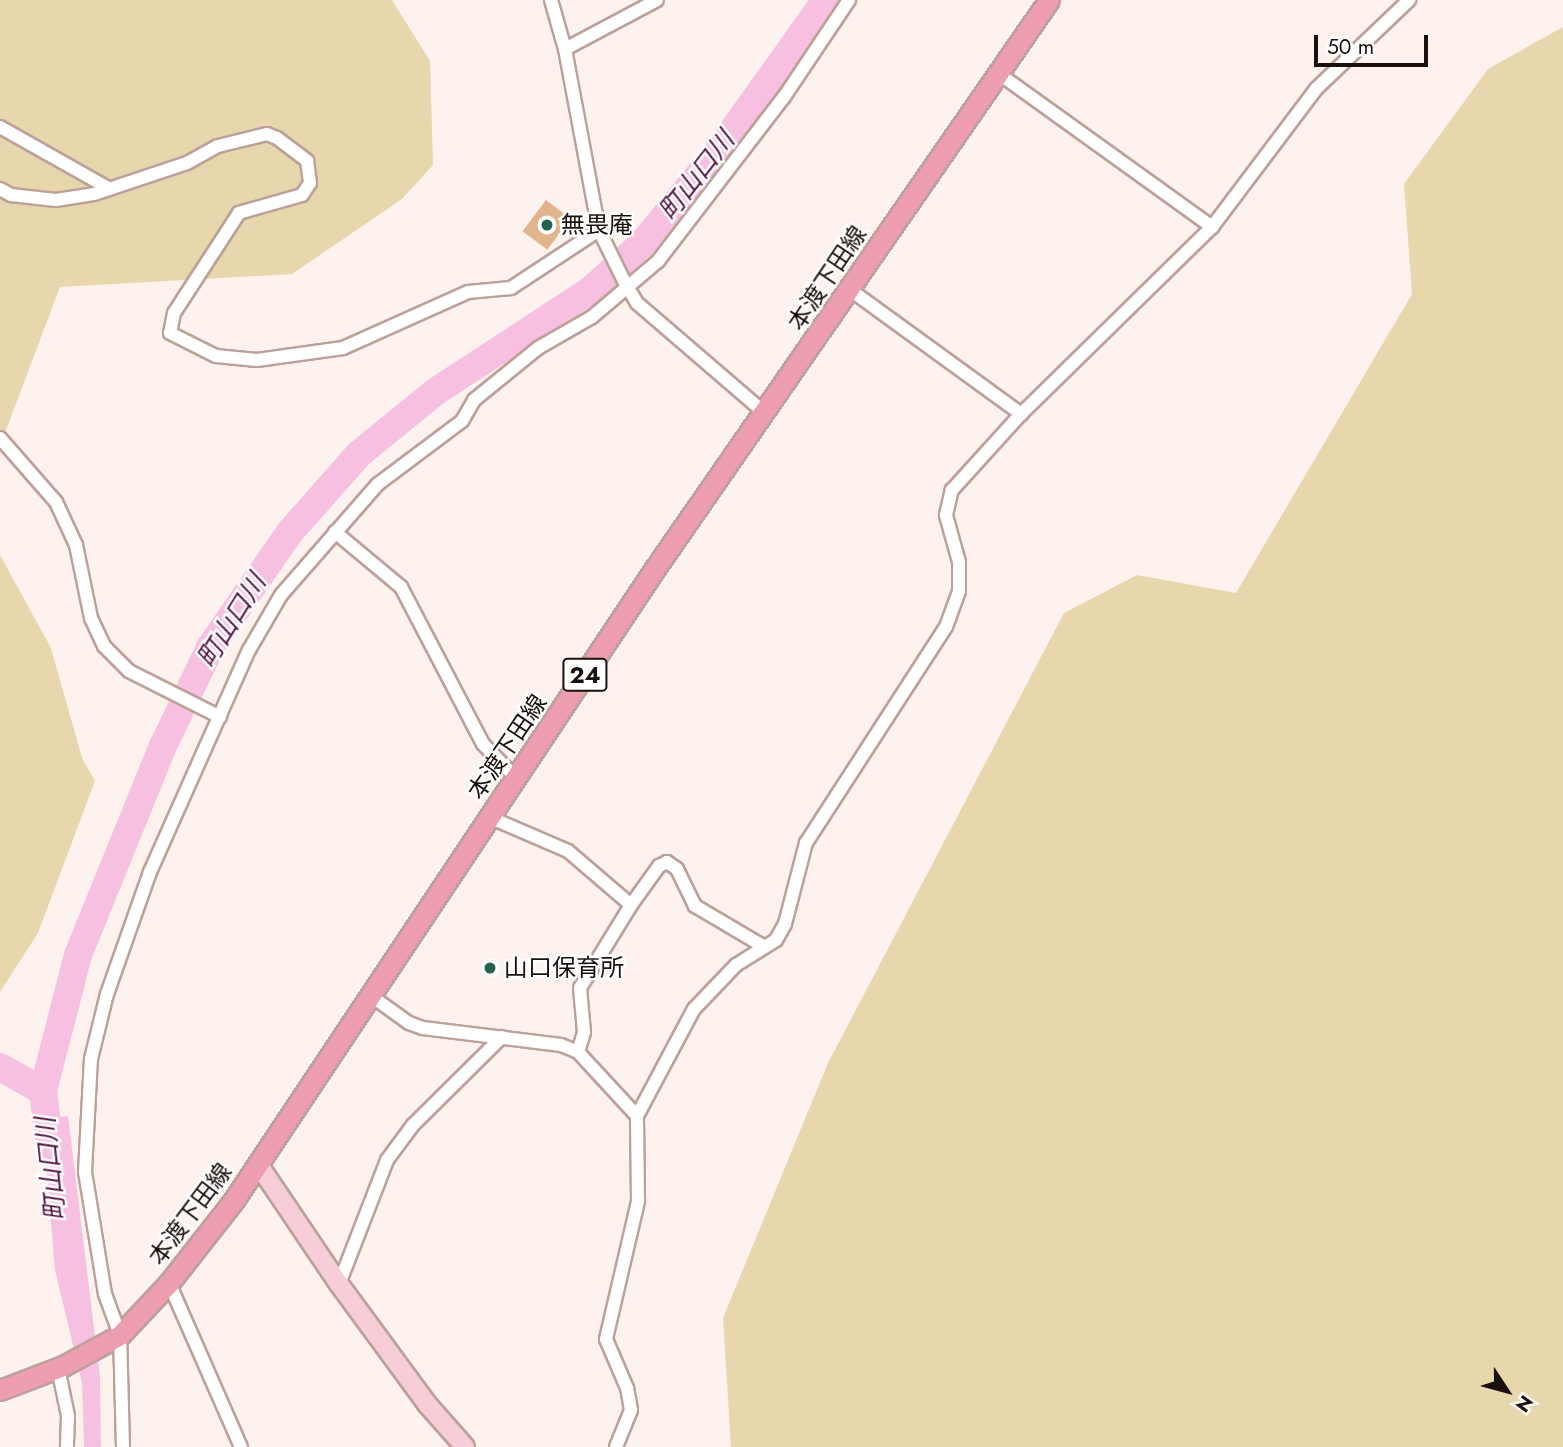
<!DOCTYPE html>
<meta charset="utf-8">
<style>
body{margin:0}
#map{position:relative;width:1563px;height:1447px;overflow:hidden;background:#fef2ef;font-family:Jost,"Noto Sans JP",sans-serif}
div>[style]{position:absolute}
.green>*{inset:0;background:#e8d6ac}
.water>*{inset:0;background:#f7c0e0}
.river>*{height:28px;margin:-14px;padding:0 14px;transform-origin:14px;border-radius:14px;background:#f7c0e0}
.building>*{inset:0;background:#e2b48c;transform-origin:0 0}
.roads{filter:drop-shadow(2px 0 #bda199) drop-shadow(-2px 0 #bda199) drop-shadow(0 2px #bda199) drop-shadow(0 -2px #bda199)}
.street>*{height:12px;margin:-6px;padding:0 6px;transform-origin:6px;border-radius:6px;background:#fff}
.secondary>*{height:18px;margin:-9px;padding:0 9px;transform-origin:9px;border-radius:9px;background:#f7ced7}
.primary>*{height:19px;margin:-9.5px;padding:0 9.5px;transform-origin:9.5px;border-radius:9.5px;background:#ee9eb0}
.dots>*{width:19px;height:19px;translate:-50% -50%;box-sizing:border-box;border:4px solid #fff;border-radius:50%}
span{translate:-50% -50%;white-space:nowrap;text-align:center;line-height:1.15;-webkit-text-stroke:5px #fff;paint-order:stroke}
.shield-label span{padding:2px 5px;background:#fff;border:2px solid;border-radius:5px;-webkit-text-stroke-width:0}
.shield-label{font-size:23px;color:#1a100d;font-weight:700}
.poi-label{font-size:24px;color:#1a100d}
.left{translate:0 -50%;text-align:left}
.street-label{font-size:24px;color:#1a100d}
.water-label{font-size:26px;color:#50113d;font-style:italic}
.north{position:absolute;left:1472px;top:1356px;width:70px;height:70px;-webkit-text-stroke:5px #fff;paint-order:stroke;rotate:126deg;font-size:19px;font-weight:700;line-height:28px;text-align:center;color:#1a100d}
.north::after{content:'';display:block;margin:auto;width:24px;height:32px;background:#1a100d;clip-path:polygon(50% 0,100% 100%,50% 72%,0 100%)}
.scale{position:absolute;left:1314px;top:35px;width:114px;height:32px;box-sizing:border-box;border:4px solid #1a100d;border-top:0;padding-left:9px;font-size:21px;line-height:24px;white-space:nowrap;color:#1a100d;-webkit-text-stroke:5px #fff;paint-order:stroke}
</style>
<div id="map">
<div class="green">
<div style="clip-path:polygon(0 0,392px 0,430px 61px,433px 165px,402px 199px,292px 274px,60px 287px,0 446px)"></div>
<div style="clip-path:polygon(1563px 27px,1563px 1447px,731px 1447px,723px 1318px,828px 1063px,1064px 613px,1137px 575px,1236px 593px,1412px 294px,1404px 184px,1488px 69px)"></div>
<div style="clip-path:polygon(0 555px,51px 648px,82px 758px,95px 781px,38px 933px,0 992px)"></div>
</div>
<div class="water">
<div style="clip-path:polygon(48px 1105px,61px 1117px,68px 1116px,100px 1377px,101px 1447px,84px 1447px,82px 1383px,55px 1270px,42px 1116px)"></div>
</div>
<div class="river">
<div style="left:0;top:1067px;width:49px;rotate:29.2deg"></div>
<div style="left:50px;top:1147px;width:56px;rotate:-97.1deg"></div>
<div style="left:43px;top:1091px;width:140px;rotate:-75.6deg"></div>
<div style="left:78px;top:955px;width:226px;rotate:-67.9deg"></div>
<div style="left:163px;top:746px;width:111px;rotate:-64.4deg"></div>
<div style="left:211px;top:646px;width:139px;rotate:-55.3deg"></div>
<div style="left:290px;top:532px;width:104px;rotate:-48.5deg"></div>
<div style="left:359px;top:454px;width:98px;rotate:-39.2deg"></div>
<div style="left:435px;top:392px;width:186px;rotate:-33.2deg"></div>
<div style="left:591px;top:290px;width:70px;rotate:-42.1deg"></div>
<div style="left:643px;top:243px;width:115px;rotate:-50.6deg"></div>
<div style="left:716px;top:154px;width:189px;rotate:-54.5deg"></div>
</div>
<div class="building">
<div style="left:546px;top:200px;width:31px;height:39px;rotate:37deg"></div>
</div>
<div class="roads">
<div class="street">
<div style="left:551px;top:0;width:51px;rotate:74.1deg"></div>
<div style="left:565px;top:49px;width:184px;rotate:79.4deg"></div>
<div style="left:599px;top:230px;width:59px;rotate:63.9deg"></div>
<div style="left:625px;top:283px;width:23px;rotate:59deg"></div>
<div style="left:637px;top:303px;width:169px;rotate:40.7deg"></div>
<div style="left:565px;top:49px;width:104px;rotate:-28deg"></div>
<div style="left:998px;top:73px;width:264px;rotate:35.7deg"></div>
<div style="left:0;top:127px;width:126px;rotate:29.4deg"></div>
<div style="left:0;top:189px;width:13px;rotate:29deg"></div>
<div style="left:11px;top:195px;width:45px;rotate:6.3deg"></div>
<div style="left:56px;top:200px;width:38px;rotate:-9deg"></div>
<div style="left:94px;top:194px;width:98px;rotate:-18.4deg"></div>
<div style="left:187px;top:163px;width:35px;rotate:-29deg"></div>
<div style="left:218px;top:146px;width:50px;rotate:-13.8deg"></div>
<div style="left:267px;top:134px;width:11px;rotate:22deg"></div>
<div style="left:277px;top:138px;width:38px;rotate:37deg"></div>
<div style="left:307px;top:161px;width:22px;rotate:82deg"></div>
<div style="left:310px;top:183px;width:14px;rotate:124deg"></div>
<div style="left:302px;top:195px;width:66px;rotate:164.1deg"></div>
<div style="left:239px;top:213px;width:119px;rotate:123deg"></div>
<div style="left:174px;top:313px;width:20px;rotate:101deg"></div>
<div style="left:170px;top:333px;width:51px;rotate:26.6deg"></div>
<div style="left:216px;top:356px;width:41px;rotate:5.6deg"></div>
<div style="left:257px;top:360px;width:87px;rotate:-7.9deg"></div>
<div style="left:343px;top:348px;width:137px;rotate:-24.1deg"></div>
<div style="left:468px;top:292px;width:43px;rotate:-5.3deg"></div>
<div style="left:511px;top:288px;width:105px;rotate:-33.4deg"></div>
<div style="left:849px;top:289px;width:213px;rotate:36deg"></div>
<div style="left:0;top:438px;width:85px;rotate:48.8deg"></div>
<div style="left:56px;top:502px;width:47px;rotate:65.1deg"></div>
<div style="left:76px;top:545px;width:75px;rotate:78.4deg"></div>
<div style="left:91px;top:618px;width:31px;rotate:65deg"></div>
<div style="left:104px;top:646px;width:35px;rotate:45deg"></div>
<div style="left:129px;top:671px;width:102px;rotate:26.8deg"></div>
<div style="left:335px;top:532px;width:86px;rotate:39.8deg"></div>
<div style="left:401px;top:587px;width:177px;rotate:62.4deg"></div>
<div style="left:483px;top:744px;width:49px;rotate:45.8deg"></div>
<div style="left:489px;top:817px;width:86px;rotate:23.3deg"></div>
<div style="left:568px;top:851px;width:83px;rotate:40.6deg"></div>
<div style="left:631px;top:905px;width:48px;rotate:-54.3deg"></div>
<div style="left:659px;top:866px;width:9px;rotate:-27deg"></div>
<div style="left:667px;top:862px;width:12px;rotate:35deg"></div>
<div style="left:677px;top:869px;width:41px;rotate:64.1deg"></div>
<div style="left:695px;top:906px;width:79px;rotate:30.5deg"></div>
<div style="left:370px;top:995px;width:48px;rotate:35.7deg"></div>
<div style="left:409px;top:1023px;width:15px;rotate:20deg"></div>
<div style="left:423px;top:1028px;width:139px;rotate:7deg"></div>
<div style="left:561px;top:1045px;width:18px;rotate:22deg"></div>
<div style="left:578px;top:1052px;width:87px;rotate:47.3deg"></div>
<div style="left:578px;top:1052px;width:21px;rotate:-73deg"></div>
<div style="left:584px;top:1032px;width:44px;rotate:-95.2deg"></div>
<div style="left:580px;top:988px;width:97px;rotate:-58.4deg"></div>
<div style="left:169px;top:1283px;width:179px;rotate:66.3deg"></div>
<div style="left:339px;top:1284px;width:133px;rotate:-68.8deg"></div>
<div style="left:387px;top:1160px;width:44px;rotate:-53.4deg"></div>
<div style="left:413px;top:1125px;width:125px;rotate:-44.7deg"></div>
<div style="left:58px;top:1368px;width:49px;rotate:78.2deg"></div>
<div style="left:68px;top:1416px;width:31px;rotate:92deg"></div>
<div style="left:123px;top:1447px;width:112px;rotate:-91.5deg"></div>
<div style="left:120px;top:1335px;width:44px;rotate:-110.1deg"></div>
<div style="left:105px;top:1294px;width:124px;rotate:-99.3deg"></div>
<div style="left:85px;top:1172px;width:113px;rotate:-87deg"></div>
<div style="left:91px;top:1059px;width:67px;rotate:-76.2deg"></div>
<div style="left:107px;top:994px;width:129px;rotate:-70.6deg"></div>
<div style="left:150px;top:872px;width:243px;rotate:-66deg"></div>
<div style="left:249px;top:650px;width:64px;rotate:-59.8deg"></div>
<div style="left:281px;top:595px;width:147px;rotate:-48.9deg"></div>
<div style="left:378px;top:484px;width:105px;rotate:-36.9deg"></div>
<div style="left:462px;top:421px;width:24px;rotate:-60deg"></div>
<div style="left:474px;top:400px;width:82px;rotate:-39.1deg"></div>
<div style="left:538px;top:348px;width:62px;rotate:-29.9deg"></div>
<div style="left:592px;top:317px;width:87px;rotate:-40.3deg"></div>
<div style="left:658px;top:261px;width:207px;rotate:-52.5deg"></div>
<div style="left:784px;top:97px;width:117px;rotate:-56.2deg"></div>
<div style="left:616px;top:1447px;width:40px;rotate:-68deg"></div>
<div style="left:631px;top:1410px;width:22px;rotate:-100deg"></div>
<div style="left:627px;top:1388px;width:53px;rotate:-113.2deg"></div>
<div style="left:606px;top:1339px;width:142px;rotate:-76.9deg"></div>
<div style="left:638px;top:1201px;width:85px;rotate:-90.7deg"></div>
<div style="left:637px;top:1116px;width:121px;rotate:-62deg"></div>
<div style="left:694px;top:1009px;width:61px;rotate:-46.3deg"></div>
<div style="left:736px;top:965px;width:47px;rotate:-32deg"></div>
<div style="left:776px;top:940px;width:18px;rotate:-61deg"></div>
<div style="left:785px;top:924px;width:84px;rotate:-75.5deg"></div>
<div style="left:806px;top:843px;width:257px;rotate:-57.1deg"></div>
<div style="left:946px;top:627px;width:38px;rotate:-70deg"></div>
<div style="left:959px;top:591px;width:29px;rotate:-90deg"></div>
<div style="left:959px;top:562px;width:49px;rotate:-105.5deg"></div>
<div style="left:946px;top:515px;width:26px;rotate:-77deg"></div>
<div style="left:952px;top:490px;width:103px;rotate:-47.8deg"></div>
<div style="left:1021px;top:414px;width:267px;rotate:-44.4deg"></div>
<div style="left:1212px;top:227px;width:173px;rotate:-53deg"></div>
<div style="left:1316px;top:89px;width:129px;rotate:-43.7deg"></div>
</div>
<div class="secondary">
<div style="left:258px;top:1164px;width:145px;rotate:56deg"></div>
<div style="left:339px;top:1284px;width:149px;rotate:53.7deg"></div>
<div style="left:427px;top:1404px;width:57px;rotate:48.5deg"></div>
</div>
<div class="primary">
<div style="left:0;top:1390px;width:67px;rotate:-20.9deg"></div>
<div style="left:63px;top:1366px;width:65px;rotate:-28.5deg"></div>
<div style="left:120px;top:1335px;width:71px;rotate:-46.7deg"></div>
<div style="left:169px;top:1283px;width:105px;rotate:-51.9deg"></div>
<div style="left:234px;top:1200px;width:757px;rotate:-56.31deg"></div>
<div style="left:654px;top:570px;width:693px;rotate:-55.28deg"></div>
</div>
</div>
<div class="dots">
<div style="left:547px;top:225px;background:#27644f"></div>
<div style="left:490px;top:968px;background:#27644f"></div>
</div>
<div class="shield-label">
<span style="left:585px;top:675px">24</span>
</div>
<div class="poi-label">
<span class="left" style="left:561px;top:225px">無畏庵</span>
<span class="left" style="left:504px;top:968px">山口保育所</span>
</div>
<div class="street-label">
<span style="left:827px;top:278px;rotate:-56deg">本渡下田線</span>
<span style="left:507px;top:747px;rotate:-56deg">本渡下田線</span>
<span style="left:190px;top:1214px;rotate:-53deg">本渡下田線</span>
</div>
<div class="water-label">
<span style="left:697px;top:176px;rotate:-52deg">町山口川</span>
<span style="left:232px;top:621px;rotate:-58deg">町山口川</span>
<span style="left:51px;top:1169px;rotate:-96deg">町山口川</span>
</div>
<div class="north">N</div>
<div class="scale">50 m</div>
</div>
